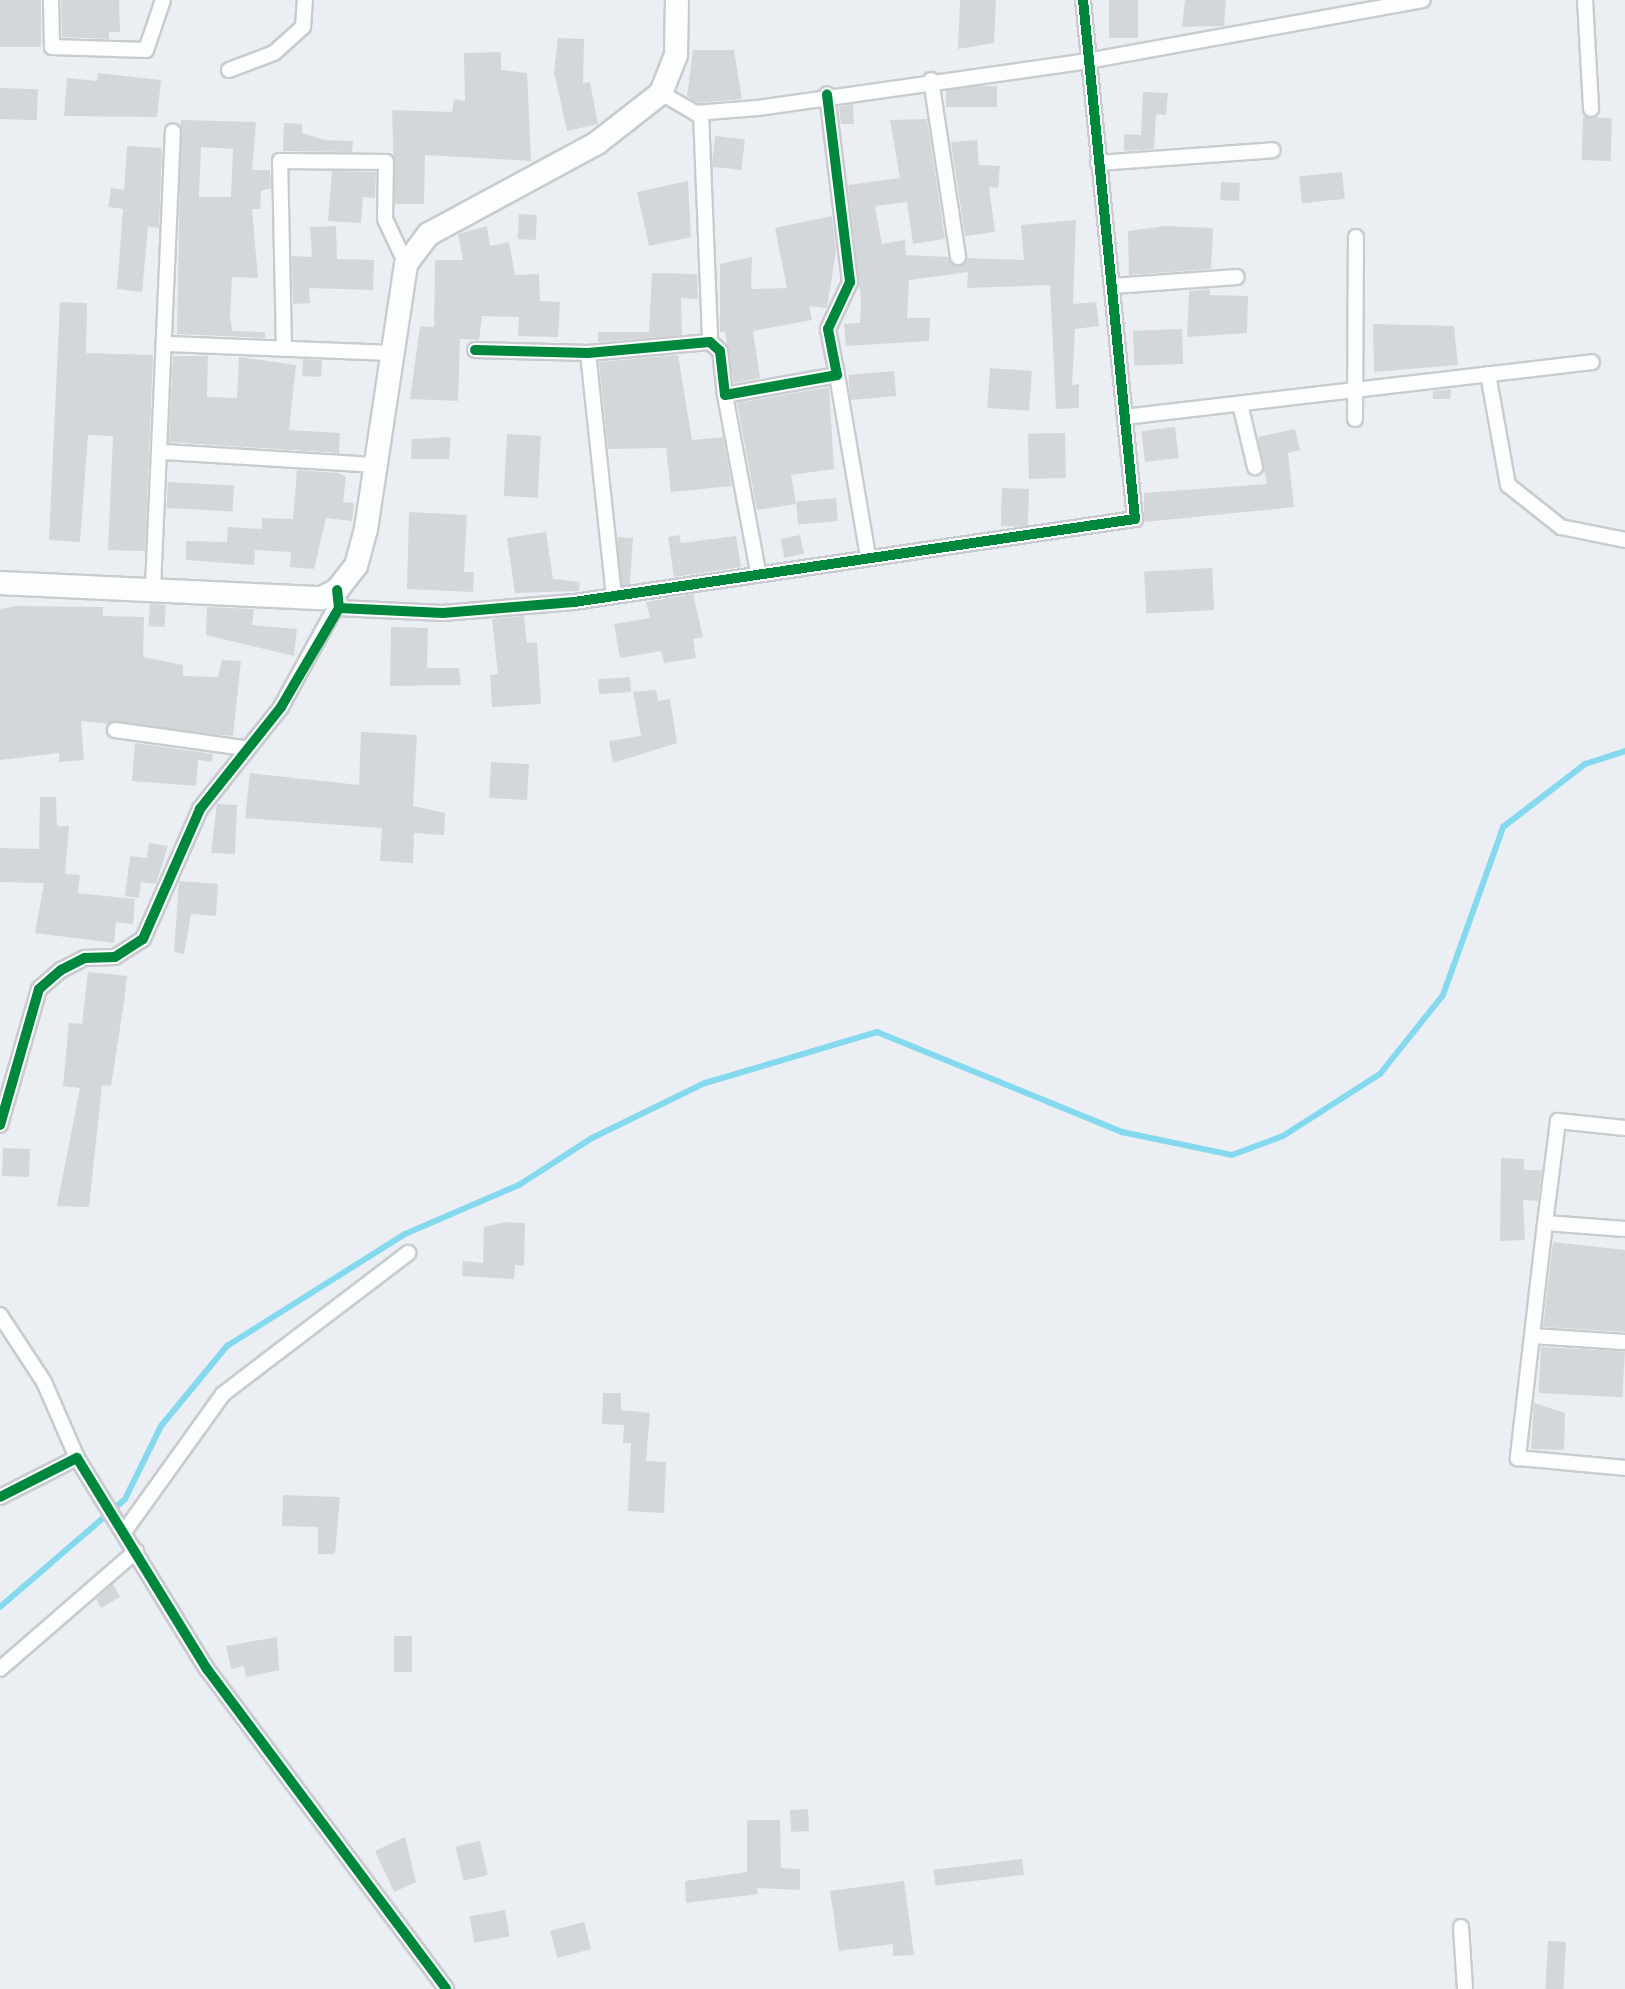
<!DOCTYPE html>
<style>
body{margin:0}
#map{position:relative;width:1625px;height:1989px;overflow:hidden;background:#ebeff4;font-family:Merriweather,serif}
div>[style]{position:absolute}
.stream>*{height:6px;margin:-3px;padding:0 3px;transform-origin:3px;border-radius:3px;background:#85d9ee}
.building>*{inset:0;background:#d3d7da;transform-origin:0 0}
.roads{filter:drop-shadow(2px 0 #c9cccf) drop-shadow(-2px 0 #c9cccf) drop-shadow(0 2px #c9cccf) drop-shadow(0 -2px #c9cccf)}
.street>*{height:14px;margin:-7px;padding:0 7px;transform-origin:7px;border-radius:7px;background:#fcfdfd}
.secondary>*{height:22px;margin:-11px;padding:0 11px;transform-origin:11px;border-radius:11px;background:#fcfdfd}
.cycleway>*{height:10px;margin:-5px;padding:0 5px;transform-origin:5px;border-radius:5px;background:#00873e}
span{translate:-50% -50%;white-space:nowrap;text-align:center;line-height:1.15;-webkit-text-stroke:7px #fff;paint-order:stroke}
</style>
<div id="map">
<div class="stream">
<div style="left:0;top:1607px;width:165px;rotate:-40.8deg"></div>
<div style="left:125px;top:1499px;width:81px;rotate:-63.7deg"></div>
<div style="left:161px;top:1426px;width:104px;rotate:-50.5deg"></div>
<div style="left:227px;top:1346px;width:210px;rotate:-32.2deg"></div>
<div style="left:405px;top:1234px;width:124px;rotate:-23.3deg"></div>
<div style="left:519px;top:1185px;width:87px;rotate:-32.8deg"></div>
<div style="left:592px;top:1138px;width:126px;rotate:-26deg"></div>
<div style="left:705px;top:1083px;width:179px;rotate:-16.5deg"></div>
<div style="left:877px;top:1032px;width:265px;rotate:22.2deg"></div>
<div style="left:1122px;top:1132px;width:112px;rotate:11.8deg"></div>
<div style="left:1232px;top:1155px;width:54px;rotate:-20.4deg"></div>
<div style="left:1283px;top:1136px;width:115px;rotate:-32.6deg"></div>
<div style="left:1380px;top:1074px;width:101px;rotate:-51.4deg"></div>
<div style="left:1443px;top:995px;width:178px;rotate:-70.3deg"></div>
<div style="left:1503px;top:827px;width:103px;rotate:-37.5deg"></div>
<div style="left:1585px;top:764px;width:42px;rotate:-18deg"></div>
</div>
<div class="building">
<div style="left:0;top:0;width:41px;height:47px"></div>
<div style="clip-path:polygon(61px 0,119px 0,120px 32px,109px 32px,109px 39px,62px 37px)"></div>
<div style="clip-path:polygon(960px 0,996px 0,994px 43px,958px 49px)"></div>
<div style="left:1109px;top:0;width:29px;height:38px"></div>
<div style="clip-path:polygon(1185px 0,1226px 0,1224px 26px,1182px 27px)"></div>
<div style="clip-path:polygon(558px 38px,584px 39px,583px 83px,590px 82px,598px 124px,567px 131px,554px 72px)"></div>
<div style="clip-path:polygon(693px 50px,734px 50px,742px 99px,697px 103px,687px 96px)"></div>
<div style="clip-path:polygon(501px 52px,501px 70px,527px 73px,531px 161px,425px 155px,424px 204px,395px 204px,392px 110px,452px 112px,454px 99px,465px 101px,464px 53px)"></div>
<div style="clip-path:polygon(98px 73px,161px 80px,157px 117px,64px 116px,67px 78px,97px 81px)"></div>
<div style="left:997px;top:86px;width:21px;height:51px;rotate:90deg"></div>
<div style="left:0;top:88px;width:38px;height:31px;rotate:2deg"></div>
<div style="clip-path:polygon(1143px 92px,1168px 93px,1166px 115px,1156px 114px,1154px 149px,1124px 151px,1124px 134px,1141px 135px)"></div>
<div style="clip-path:polygon(853px 104px,854px 124px,841px 124px,839px 107px)"></div>
<div style="left:1583px;top:117px;width:29px;height:43px;rotate:2deg"></div>
<div style="clip-path:polygon(927px 119px,945px 239px,913px 244px,907px 202px,875px 206px,882px 244px,905px 240px,906px 255px,948px 257px,955px 266px,968px 258px,1024px 260px,1021px 225px,1076px 220px,1073px 304px,1096px 302px,1099px 326px,1075px 329px,1072px 385px,1079px 384px,1079px 408px,1056px 409px,1050px 285px,967px 288px,968px 272px,909px 280px,907px 318px,930px 318px,929px 341px,846px 346px,844px 324px,860px 323px,861px 300px,848px 185px,900px 178px,890px 120px)"></div>
<div style="clip-path:polygon(evenodd,181px 120px,256px 122px,252px 170px,270px 170px,271px 188px,261px 191px,260px 209px,252px 209px,258px 278px,232px 277px,230px 315px,232px 331px,265px 332px,265px 338px,177px 334px,181px 120px,201px 147px,233px 149px,231px 197px,199px 197px,201px 147px)"></div>
<div style="clip-path:polygon(284px 123px,302px 124px,302px 133px,324px 140px,353px 141px,352px 152px,283px 151px)"></div>
<div style="left:715px;top:136px;width:30px;height:31px;rotate:6deg"></div>
<div style="clip-path:polygon(977px 140px,979px 165px,1000px 166px,998px 188px,989px 187px,995px 232px,965px 236px,951px 142px)"></div>
<div style="clip-path:polygon(127px 146px,162px 148px,159px 228px,148px 227px,142px 292px,117px 289px,123px 209px,108px 207px,111px 188px,124px 190px)"></div>
<div style="clip-path:polygon(332px 171px,376px 172px,375px 198px,363px 197px,361px 223px,328px 221px)"></div>
<div style="left:1342px;top:172px;width:27px;height:43px;rotate:84deg"></div>
<div style="clip-path:polygon(688px 181px,691px 237px,649px 246px,637px 192px)"></div>
<div style="left:1221px;top:182px;width:19px;height:18px;rotate:3deg"></div>
<div style="left:519px;top:214px;width:18px;height:25px;rotate:3deg"></div>
<div style="clip-path:polygon(832px 216px,836px 251px,827px 308px,809px 306px,812px 320px,753px 331px,760px 378px,734px 383px,725px 332px,720px 332px,720px 264px,752px 257px,751px 289px,787px 288px,775px 228px)"></div>
<div style="clip-path:polygon(336px 226px,337px 259px,374px 260px,373px 290px,309px 288px,310px 303px,293px 304px,292px 256px,312px 257px,310px 227px)"></div>
<div style="clip-path:polygon(487px 226px,490px 246px,509px 242px,515px 275px,539px 274px,540px 301px,560px 302px,558px 337px,518px 336px,519px 317px,482px 316px,479px 340px,460px 339px,458px 401px,410px 399px,420px 326px,434px 327px,435px 260px,463px 260px,458px 234px)"></div>
<div style="clip-path:polygon(1166px 226px,1213px 228px,1211px 269px,1129px 275px,1128px 231px)"></div>
<div style="clip-path:polygon(652px 273px,697px 274px,698px 299px,681px 298px,682px 335px,598px 342px,598px 332px,649px 332px)"></div>
<div style="clip-path:polygon(1210px 289px,1210px 295px,1248px 296px,1247px 333px,1187px 337px,1189px 291px)"></div>
<div style="clip-path:polygon(60px 302px,87px 303px,86px 353px,153px 355px,145px 551px,108px 550px,113px 436px,88px 435px,80px 542px,49px 540px)"></div>
<div style="clip-path:polygon(1373px 324px,1454px 326px,1458px 365px,1374px 372px)"></div>
<div style="left:1182px;top:329px;width:35px;height:49px;rotate:88deg"></div>
<div style="clip-path:polygon(678px 355px,692px 440px,723px 437px,732px 486px,671px 492px,666px 448px,608px 449px,599px 362px)"></div>
<div style="clip-path:polygon(173px 356px,208px 356px,207px 397px,237px 398px,239px 357px,296px 365px,289px 430px,340px 433px,339px 453px,169px 442px)"></div>
<div style="left:303px;top:359px;width:19px;height:17px;rotate:3deg"></div>
<div style="left:990px;top:368px;width:42px;height:40px;rotate:4deg"></div>
<div style="left:894px;top:371px;width:25px;height:46px;rotate:85deg"></div>
<div style="clip-path:polygon(829px 387px,834px 469px,791px 475px,796px 504px,757px 510px,737px 403px)"></div>
<div style="clip-path:polygon(1451px 389px,1450px 399px,1433px 399px,1433px 391px)"></div>
<div style="left:1175px;top:427px;width:31px;height:34px;rotate:83deg"></div>
<div style="clip-path:polygon(1295px 429px,1300px 450px,1288px 453px,1294px 507px,1144px 522px,1144px 493px,1267px 484px,1258px 437px)"></div>
<div style="left:1065px;top:433px;width:45px;height:37px;rotate:89deg"></div>
<div style="left:507px;top:434px;width:34px;height:62px;rotate:3deg"></div>
<div style="clip-path:polygon(451px 437px,449px 459px,411px 459px,412px 439px)"></div>
<div style="clip-path:polygon(297px 470px,338px 473px,346px 477px,343px 502px,354px 503px,352px 521px,326px 518px,314px 569px,290px 567px,291px 552px,255px 550px,254px 565px,186px 560px,186px 541px,227px 542px,228px 527px,262px 529px,262px 518px,293px 519px)"></div>
<div style="left:168px;top:482px;width:66px;height:26px;rotate:3deg"></div>
<div style="left:1002px;top:488px;width:27px;height:38px;rotate:2deg"></div>
<div style="left:836px;top:498px;width:23px;height:40px;rotate:85deg"></div>
<div style="clip-path:polygon(409px 512px,467px 515px,464px 572px,474px 572px,473px 592px,407px 589px)"></div>
<div style="clip-path:polygon(546px 532px,553px 579px,580px 582px,579px 591px,515px 593px,507px 538px)"></div>
<div style="clip-path:polygon(679px 535px,681px 543px,736px 536px,741px 567px,674px 577px,668px 537px)"></div>
<div style="left:800px;top:535px;width:19px;height:20px;rotate:78deg"></div>
<div style="left:618px;top:537px;width:15px;height:48px;rotate:4deg"></div>
<div style="left:1212px;top:568px;width:42px;height:68px;rotate:87deg"></div>
<div style="clip-path:polygon(693px 594px,703px 637px,693px 639px,696px 658px,664px 663px,661px 651px,620px 658px,614px 624px,650px 618px,646px 602px)"></div>
<div style="left:150px;top:604px;width:16px;height:22px;rotate:4deg"></div>
<div style="clip-path:polygon(17px 606px,103px 607px,103px 616px,144px 617px,143px 657px,183px 665px,183px 676px,218px 677px,222px 660px,241px 661px,233px 736px,81px 721px,84px 760px,59px 762px,59px 753px,0 760px,0 609px)"></div>
<div style="clip-path:polygon(207px 607px,254px 609px,252px 625px,297px 629px,294px 656px,206px 635px)"></div>
<div style="clip-path:polygon(524px 616px,527px 643px,537px 642px,541px 704px,492px 707px,490px 675px,498px 674px,492px 619px)"></div>
<div style="clip-path:polygon(391px 627px,428px 628px,427px 668px,459px 668px,461px 685px,390px 686px)"></div>
<div style="left:630px;top:677px;width:15px;height:32px;rotate:86deg"></div>
<div style="clip-path:polygon(656px 690px,658px 701px,670px 699px,677px 743px,613px 763px,609px 741px,641px 736px,633px 692px)"></div>
<div style="clip-path:polygon(361px 732px,417px 735px,413px 806px,445px 813px,444px 835px,414px 833px,413px 863px,380px 861px,382px 828px,245px 818px,250px 773px,359px 785px)"></div>
<div style="clip-path:polygon(135px 743px,213px 754px,212px 762px,198px 760px,196px 786px,132px 781px)"></div>
<div style="left:491px;top:762px;width:38px;height:36px;rotate:3deg"></div>
<div style="clip-path:polygon(40px 797px,56px 797px,57px 826px,69px 826px,65px 874px,80px 875px,78px 893px,135px 899px,133px 924px,116px 922px,114px 943px,35px 933px,44px 883px,0 882px,0 848px,39px 849px)"></div>
<div style="clip-path:polygon(217px 804px,237px 805px,235px 854px,211px 853px)"></div>
<div style="clip-path:polygon(149px 843px,168px 846px,156px 884px,141px 882px,139px 898px,125px 896px,130px 856px,147px 858px)"></div>
<div style="clip-path:polygon(179px 881px,218px 884px,216px 916px,191px 914px,184px 954px,174px 952px)"></div>
<div style="clip-path:polygon(88px 972px,127px 976px,124px 1002px,111px 1086px,102px 1085px,89px 1207px,57px 1206px,80px 1088px,63px 1086px,69px 1023px,82px 1024px)"></div>
<div style="left:3px;top:1148px;width:27px;height:28px;rotate:2deg"></div>
<div style="clip-path:polygon(1501px 1158px,1524px 1159px,1524px 1170px,1542px 1170px,1538px 1201px,1523px 1200px,1525px 1240px,1500px 1241px)"></div>
<div style="clip-path:polygon(505px 1222px,525px 1223px,524px 1266px,515px 1265px,514px 1279px,462px 1276px,463px 1261px,483px 1263px,484px 1227px)"></div>
<div style="clip-path:polygon(1553px 1242px,1625px 1250px,1625px 1332px,1543px 1327px)"></div>
<div style="left:1541px;top:1347px;width:84px;height:46px;rotate:3deg"></div>
<div style="clip-path:polygon(603px 1393px,621px 1393px,621px 1410px,650px 1413px,646px 1461px,666px 1462px,664px 1513px,628px 1511px,631px 1443px,623px 1443px,624px 1425px,602px 1424px)"></div>
<div style="clip-path:polygon(1534px 1403px,1565px 1413px,1564px 1450px,1531px 1449px)"></div>
<div style="clip-path:polygon(283px 1495px,340px 1497px,335px 1554px,318px 1554px,318px 1527px,282px 1526px)"></div>
<div style="clip-path:polygon(113px 1584px,120px 1597px,101px 1608px,96px 1599px)"></div>
<div style="left:394px;top:1636px;width:18px;height:36px"></div>
<div style="clip-path:polygon(277px 1637px,279px 1670px,246px 1677px,244px 1666px,231px 1669px,226px 1646px)"></div>
<div style="left:808px;top:1809px;width:22px;height:18px;rotate:87deg"></div>
<div style="clip-path:polygon(747px 1820px,780px 1820px,781px 1868px,800px 1869px,800px 1890px,757px 1888px,758px 1894px,686px 1903px,685px 1881px,747px 1872px)"></div>
<div style="clip-path:polygon(405px 1837px,416px 1882px,394px 1892px,375px 1851px)"></div>
<div style="left:480px;top:1841px;width:35px;height:25px;rotate:77deg"></div>
<div style="left:1022px;top:1859px;width:16px;height:89px;rotate:83deg"></div>
<div style="clip-path:polygon(904px 1881px,914px 1955px,893px 1956px,893px 1944px,839px 1951px,830px 1891px)"></div>
<div style="left:505px;top:1910px;width:27px;height:36px;rotate:80deg"></div>
<div style="left:584px;top:1922px;width:28px;height:35px;rotate:75deg"></div>
<div style="left:1548px;top:1941px;width:18px;height:48px;rotate:3deg"></div>
</div>
<div class="roads">
<div class="street">
<div style="left:51px;top:0;width:47px;rotate:88.8deg"></div>
<div style="left:52px;top:47px;width:94px;rotate:1.8deg"></div>
<div style="left:146px;top:50px;width:53px;rotate:-71.2deg"></div>
<div style="left:1585px;top:0;width:109px;rotate:86.8deg"></div>
<div style="left:229px;top:70px;width:48px;rotate:-20.7deg"></div>
<div style="left:274px;top:53px;width:39px;rotate:-42deg"></div>
<div style="left:303px;top:27px;width:27px;rotate:-86deg"></div>
<div style="left:931px;top:80px;width:179px;rotate:81.3deg"></div>
<div style="left:661px;top:93px;width:39px;rotate:30deg"></div>
<div style="left:695px;top:113px;width:63px;rotate:-4.5deg"></div>
<div style="left:758px;top:108px;width:332px;rotate:-8.1deg"></div>
<div style="left:1087px;top:61px;width:341px;rotate:-10.3deg"></div>
<div style="left:701px;top:113px;width:229px;rotate:87.7deg"></div>
<div style="left:1098px;top:163px;width:175px;rotate:-4.2deg"></div>
<div style="left:1113px;top:286px;width:124px;rotate:-4.2deg"></div>
<div style="left:168px;top:344px;width:223px;rotate:2.3deg"></div>
<div style="left:284px;top:349px;width:188px;rotate:-91.2deg"></div>
<div style="left:280px;top:161px;width:106px;rotate:0.5deg"></div>
<div style="left:386px;top:162px;width:57px;rotate:91deg"></div>
<div style="left:385px;top:219px;width:50px;rotate:65deg"></div>
<div style="left:475px;top:350px;width:113px;rotate:1.5deg"></div>
<div style="left:588px;top:353px;width:122px;rotate:-5.2deg"></div>
<div style="left:710px;top:342px;width:13px;rotate:42deg"></div>
<div style="left:720px;top:351px;width:44px;rotate:83.5deg"></div>
<div style="left:725px;top:395px;width:114px;rotate:-10.1deg"></div>
<div style="left:837px;top:375px;width:47px;rotate:-101.1deg"></div>
<div style="left:828px;top:329px;width:52px;rotate:-64.9deg"></div>
<div style="left:850px;top:282px;width:189px;rotate:-97deg"></div>
<div style="left:588px;top:353px;width:244px;rotate:83.9deg"></div>
<div style="left:1488px;top:374px;width:113px;rotate:79.8deg"></div>
<div style="left:1508px;top:485px;width:68px;rotate:38.4deg"></div>
<div style="left:1561px;top:527px;width:65px;rotate:11.5deg"></div>
<div style="left:837px;top:375px;width:184px;rotate:80.3deg"></div>
<div style="left:725px;top:395px;width:179px;rotate:79.4deg"></div>
<div style="left:1240px;top:404px;width:65px;rotate:76.6deg"></div>
<div style="left:1125px;top:417px;width:470px;rotate:-6.7deg"></div>
<div style="left:1355px;top:419px;width:182px;rotate:-89.7deg"></div>
<div style="left:163px;top:452px;width:212px;rotate:3.5deg"></div>
<div style="left:153px;top:587px;width:456px;rotate:-87.5deg"></div>
<div style="left:339px;top:608px;width:104px;rotate:2.8deg"></div>
<div style="left:443px;top:613px;width:131px;rotate:-4.8deg"></div>
<div style="left:574px;top:602px;width:567px;rotate:-8.42deg"></div>
<div style="left:1135px;top:519px;width:522px;rotate:-95.72deg"></div>
<div style="left:115px;top:730px;width:130px;rotate:7.9deg"></div>
<div style="left:0;top:1125px;width:141px;rotate:-74deg"></div>
<div style="left:39px;top:989px;width:29px;rotate:-41deg"></div>
<div style="left:61px;top:970px;width:27px;rotate:-27deg"></div>
<div style="left:85px;top:958px;width:30px;rotate:-2deg"></div>
<div style="left:115px;top:957px;width:33px;rotate:-33deg"></div>
<div style="left:143px;top:939px;width:142px;rotate:-66.3deg"></div>
<div style="left:200px;top:809px;width:130px;rotate:-51.5deg"></div>
<div style="left:281px;top:707px;width:121px;rotate:-61.3deg"></div>
<div style="left:1545px;top:1223px;width:103px;rotate:-82.7deg"></div>
<div style="left:1558px;top:1121px;width:67px;rotate:6deg"></div>
<div style="left:1625px;top:1229px;width:80px;rotate:-175.7deg"></div>
<div style="left:1545px;top:1223px;width:237px;rotate:96.6deg"></div>
<div style="left:1518px;top:1458px;width:107px;rotate:5.3deg"></div>
<div style="left:0;top:1315px;width:80px;rotate:56.7deg"></div>
<div style="left:44px;top:1382px;width:83px;rotate:66.5deg"></div>
<div style="left:1532px;top:1336px;width:93px;rotate:3.7deg"></div>
<div style="left:0;top:1497px;width:86px;rotate:-26.9deg"></div>
<div style="left:77px;top:1458px;width:248px;rotate:58.4deg"></div>
<div style="left:207px;top:1669px;width:399px;rotate:53.2deg"></div>
<div style="left:124px;top:1532px;width:170px;rotate:-54.3deg"></div>
<div style="left:223px;top:1394px;width:233px;rotate:-37.3deg"></div>
<div style="left:0;top:1669px;width:180px;rotate:-40.9deg"></div>
<div style="left:1461px;top:1927px;width:62px;rotate:86.3deg"></div>
</div>
<div class="secondary">
<div style="left:0;top:583px;width:322px;rotate:2.7deg"></div>
<div style="left:322px;top:598px;width:17px;rotate:-28deg"></div>
<div style="left:337px;top:590px;width:31px;rotate:-52deg"></div>
<div style="left:356px;top:566px;width:38px;rotate:-75deg"></div>
<div style="left:366px;top:529px;width:268px;rotate:-81.4deg"></div>
<div style="left:406px;top:264px;width:38px;rotate:-53deg"></div>
<div style="left:429px;top:234px;width:191px;rotate:-28.4deg"></div>
<div style="left:597px;top:143px;width:81px;rotate:-38deg"></div>
<div style="left:661px;top:93px;width:41px;rotate:-68.5deg"></div>
<div style="left:676px;top:55px;width:55px;rotate:-89deg"></div>
</div>
</div>
<div class="cycleway">
<div style="left:475px;top:350px;width:113px;rotate:1.5deg"></div>
<div style="left:588px;top:353px;width:122px;rotate:-5.2deg"></div>
<div style="left:710px;top:342px;width:13px;rotate:42deg"></div>
<div style="left:720px;top:351px;width:44px;rotate:83.5deg"></div>
<div style="left:725px;top:395px;width:114px;rotate:-10.1deg"></div>
<div style="left:837px;top:375px;width:47px;rotate:-101.1deg"></div>
<div style="left:828px;top:329px;width:52px;rotate:-64.9deg"></div>
<div style="left:850px;top:282px;width:189px;rotate:-97deg"></div>
<div style="left:339px;top:608px;width:104px;rotate:2.8deg"></div>
<div style="left:443px;top:613px;width:131px;rotate:-4.8deg"></div>
<div style="left:574px;top:602px;width:567px;rotate:-8.42deg"></div>
<div style="left:1135px;top:519px;width:522px;rotate:-95.72deg"></div>
<div style="left:0;top:1125px;width:141px;rotate:-74deg"></div>
<div style="left:39px;top:989px;width:29px;rotate:-41deg"></div>
<div style="left:61px;top:970px;width:27px;rotate:-27deg"></div>
<div style="left:85px;top:958px;width:30px;rotate:-2deg"></div>
<div style="left:115px;top:957px;width:33px;rotate:-33deg"></div>
<div style="left:143px;top:939px;width:142px;rotate:-66.3deg"></div>
<div style="left:200px;top:809px;width:130px;rotate:-51.5deg"></div>
<div style="left:281px;top:707px;width:115px;rotate:-59.6deg"></div>
<div style="left:339px;top:608px;width:18px;rotate:-96deg"></div>
<div style="left:0;top:1497px;width:86px;rotate:-26.9deg"></div>
<div style="left:77px;top:1458px;width:248px;rotate:58.4deg"></div>
<div style="left:207px;top:1669px;width:399px;rotate:53.2deg"></div>
</div>
</div>
